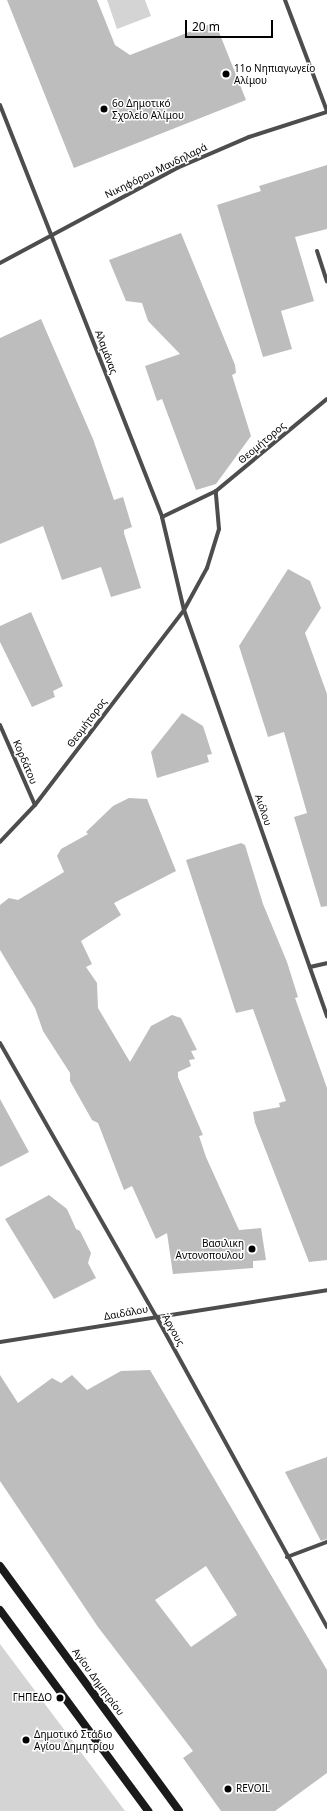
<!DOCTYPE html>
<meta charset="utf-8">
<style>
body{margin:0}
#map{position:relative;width:327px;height:1811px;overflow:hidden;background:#fff;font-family:"Noto Sans",sans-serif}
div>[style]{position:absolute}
.green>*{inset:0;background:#d4d4d4}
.building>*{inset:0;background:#bdbdbd}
.street>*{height:4px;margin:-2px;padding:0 2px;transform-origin:2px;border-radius:2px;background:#4d4d4d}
.secondary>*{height:8px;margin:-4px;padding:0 4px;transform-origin:4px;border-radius:4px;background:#1a1a1a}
.dots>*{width:11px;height:11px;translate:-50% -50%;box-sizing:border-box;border:2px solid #fff;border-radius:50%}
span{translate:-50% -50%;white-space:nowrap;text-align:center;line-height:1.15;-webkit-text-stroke:3px #fff;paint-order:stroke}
.poi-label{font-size:10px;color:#000}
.left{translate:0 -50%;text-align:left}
.right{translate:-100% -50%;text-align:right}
.street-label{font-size:10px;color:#000}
.scale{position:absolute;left:185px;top:20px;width:88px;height:18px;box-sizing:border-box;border:2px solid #000;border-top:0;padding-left:5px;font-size:12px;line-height:14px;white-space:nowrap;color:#000;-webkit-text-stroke:3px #fff;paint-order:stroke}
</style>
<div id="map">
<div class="green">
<div style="clip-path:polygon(107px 0,145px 0,151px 16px,117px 29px)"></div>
<div style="clip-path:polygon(0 1644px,125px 1811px,0 1811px)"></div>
</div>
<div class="building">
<div style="clip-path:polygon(7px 0,97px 0,115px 45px,130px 55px,215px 22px,246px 100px,74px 168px)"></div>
<div style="clip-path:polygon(327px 165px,327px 229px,295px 237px,314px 301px,281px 311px,292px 349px,263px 357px,217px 205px,261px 191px,259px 186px)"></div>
<div style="clip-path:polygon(181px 233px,235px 365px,236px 373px,232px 375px,251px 436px,216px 484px,196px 490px,162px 399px,157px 401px,145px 366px,180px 354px,148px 321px,142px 303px,126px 301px,109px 260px)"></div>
<div style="clip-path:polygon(41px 319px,93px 439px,114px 500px,123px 497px,132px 527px,124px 530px,124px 533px,141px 588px,111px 597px,101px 567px,62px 580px,43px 526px,0 544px,0 338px)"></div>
<div style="clip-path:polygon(288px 569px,310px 581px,321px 608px,305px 633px,327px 694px,327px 906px,321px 907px,294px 817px,307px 813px,284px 732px,268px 737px,239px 646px)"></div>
<div style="clip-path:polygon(31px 612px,63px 686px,53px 691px,55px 697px,32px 707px,0 642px,0 626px)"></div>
<div style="clip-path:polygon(182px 713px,203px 726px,212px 754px,207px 755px,209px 762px,157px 778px,151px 752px)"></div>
<div style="clip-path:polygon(129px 798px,147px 799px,176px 871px,114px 903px,121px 915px,81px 941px,92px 964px,86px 967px,97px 983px,98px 1008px,130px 1062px,151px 1026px,172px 1015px,181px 1018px,197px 1050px,191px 1051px,195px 1059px,189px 1060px,191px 1066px,178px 1072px,178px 1077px,203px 1135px,199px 1136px,206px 1157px,239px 1230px,261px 1228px,266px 1260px,253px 1261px,253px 1268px,173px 1274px,167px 1233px,156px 1239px,132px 1186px,124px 1190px,98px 1123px,92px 1120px,70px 1081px,70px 1073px,43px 1031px,35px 1008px,0 950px,0 905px,9px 898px,18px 900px,64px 872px,57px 856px,61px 849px,88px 834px,86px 832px,113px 806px)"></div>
<div style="clip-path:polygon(241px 843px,245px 845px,263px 904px,287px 962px,298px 997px,295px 998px,327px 1088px,327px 1260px,309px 1262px,255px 1123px,253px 1112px,280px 1107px,279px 1103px,286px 1101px,253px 1009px,236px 1013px,186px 860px)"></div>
<div style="clip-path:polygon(0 1099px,29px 1152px,0 1167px)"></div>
<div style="clip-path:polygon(49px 1195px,67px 1209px,76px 1229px,80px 1231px,91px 1253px,88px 1263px,96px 1278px,54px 1299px,5px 1219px)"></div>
<div style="clip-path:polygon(evenodd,150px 1370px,327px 1670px,327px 1773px,275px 1811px,221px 1811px,183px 1758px,193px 1751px,98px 1627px,0 1481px,0 1375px,18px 1403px,52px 1378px,61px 1383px,72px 1375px,87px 1390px,121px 1371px,150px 1370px,206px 1566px,237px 1615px,191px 1647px,155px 1600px,206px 1566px)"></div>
<div style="clip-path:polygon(327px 1457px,327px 1539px,321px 1541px,285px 1472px)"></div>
</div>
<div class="street">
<div style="left:285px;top:0;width:119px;rotate:69.3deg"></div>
<div style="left:0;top:105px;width:443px;rotate:68.5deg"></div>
<div style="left:162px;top:517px;width:96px;rotate:76.7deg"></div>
<div style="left:184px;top:610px;width:431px;rotate:70.6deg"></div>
<div style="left:317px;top:251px;width:32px;rotate:72deg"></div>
<div style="left:0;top:263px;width:201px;rotate:-28.2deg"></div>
<div style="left:177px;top:168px;width:78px;rotate:-23.3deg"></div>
<div style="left:249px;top:137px;width:82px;rotate:-17.8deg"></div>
<div style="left:162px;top:517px;width:60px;rotate:-25.7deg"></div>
<div style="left:216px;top:491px;width:144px;rotate:-39.7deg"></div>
<div style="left:0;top:725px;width:87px;rotate:66.4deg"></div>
<div style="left:0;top:842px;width:51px;rotate:-46.6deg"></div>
<div style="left:35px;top:805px;width:245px;rotate:-52.6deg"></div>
<div style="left:184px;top:610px;width:48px;rotate:-61.3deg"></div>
<div style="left:207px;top:568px;width:41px;rotate:-72.9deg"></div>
<div style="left:219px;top:529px;width:38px;rotate:-95deg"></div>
<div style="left:310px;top:967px;width:17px;rotate:-13deg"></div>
<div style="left:0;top:1043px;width:314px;rotate:60.3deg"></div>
<div style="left:156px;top:1316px;width:355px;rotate:61.2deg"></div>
<div style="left:0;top:1342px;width:331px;rotate:-9deg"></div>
<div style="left:287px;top:1557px;width:43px;rotate:-20.6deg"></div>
</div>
<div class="secondary">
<div style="left:0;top:1566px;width:303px;rotate:53.8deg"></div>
<div style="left:0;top:1610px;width:250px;rotate:53.6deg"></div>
</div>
<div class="dots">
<div style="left:226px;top:74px;background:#000"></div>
<div style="left:104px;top:109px;background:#000"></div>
<div style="left:252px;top:1249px;background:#000"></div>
<div style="left:60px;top:1698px;background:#000"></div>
<div style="left:26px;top:1740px;background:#000"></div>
<div style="left:228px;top:1789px;background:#000"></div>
</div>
<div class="poi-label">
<span class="left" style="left:234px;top:74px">11ο Νηπιαγωγείο<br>Αλίμου</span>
<span class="left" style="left:112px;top:109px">6ο Δημοτικό<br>Σχολείο Αλίμου</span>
<span class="right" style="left:244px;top:1249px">Βασιλικη<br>Αντονοπουλου</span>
<span class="right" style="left:52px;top:1698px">ΓΗΠΕΔΟ</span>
<span class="left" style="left:34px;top:1740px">Δημοτικό Στάδιο<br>Αγίου Δημητρίου</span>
<span class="left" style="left:236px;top:1789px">REVOIL</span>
</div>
<div class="street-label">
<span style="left:156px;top:171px;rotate:-26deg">Νικηφόρου Μανδηλαρά</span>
<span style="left:106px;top:352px;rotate:69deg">Αλαμάνας</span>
<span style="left:262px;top:443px;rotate:-40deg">Θεομήτορος</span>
<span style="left:87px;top:723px;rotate:-53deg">Θεομήτορος</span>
<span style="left:25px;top:762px;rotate:67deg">Κορδάτου</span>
<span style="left:263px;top:810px;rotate:71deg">Αιόλου</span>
<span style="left:126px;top:1313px;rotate:-10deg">Δαιδάλου</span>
<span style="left:173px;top:1330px;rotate:61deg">Άργους</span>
<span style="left:98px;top:1682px;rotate:54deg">Αγίου Δημητρίου</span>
</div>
<div class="scale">20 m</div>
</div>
